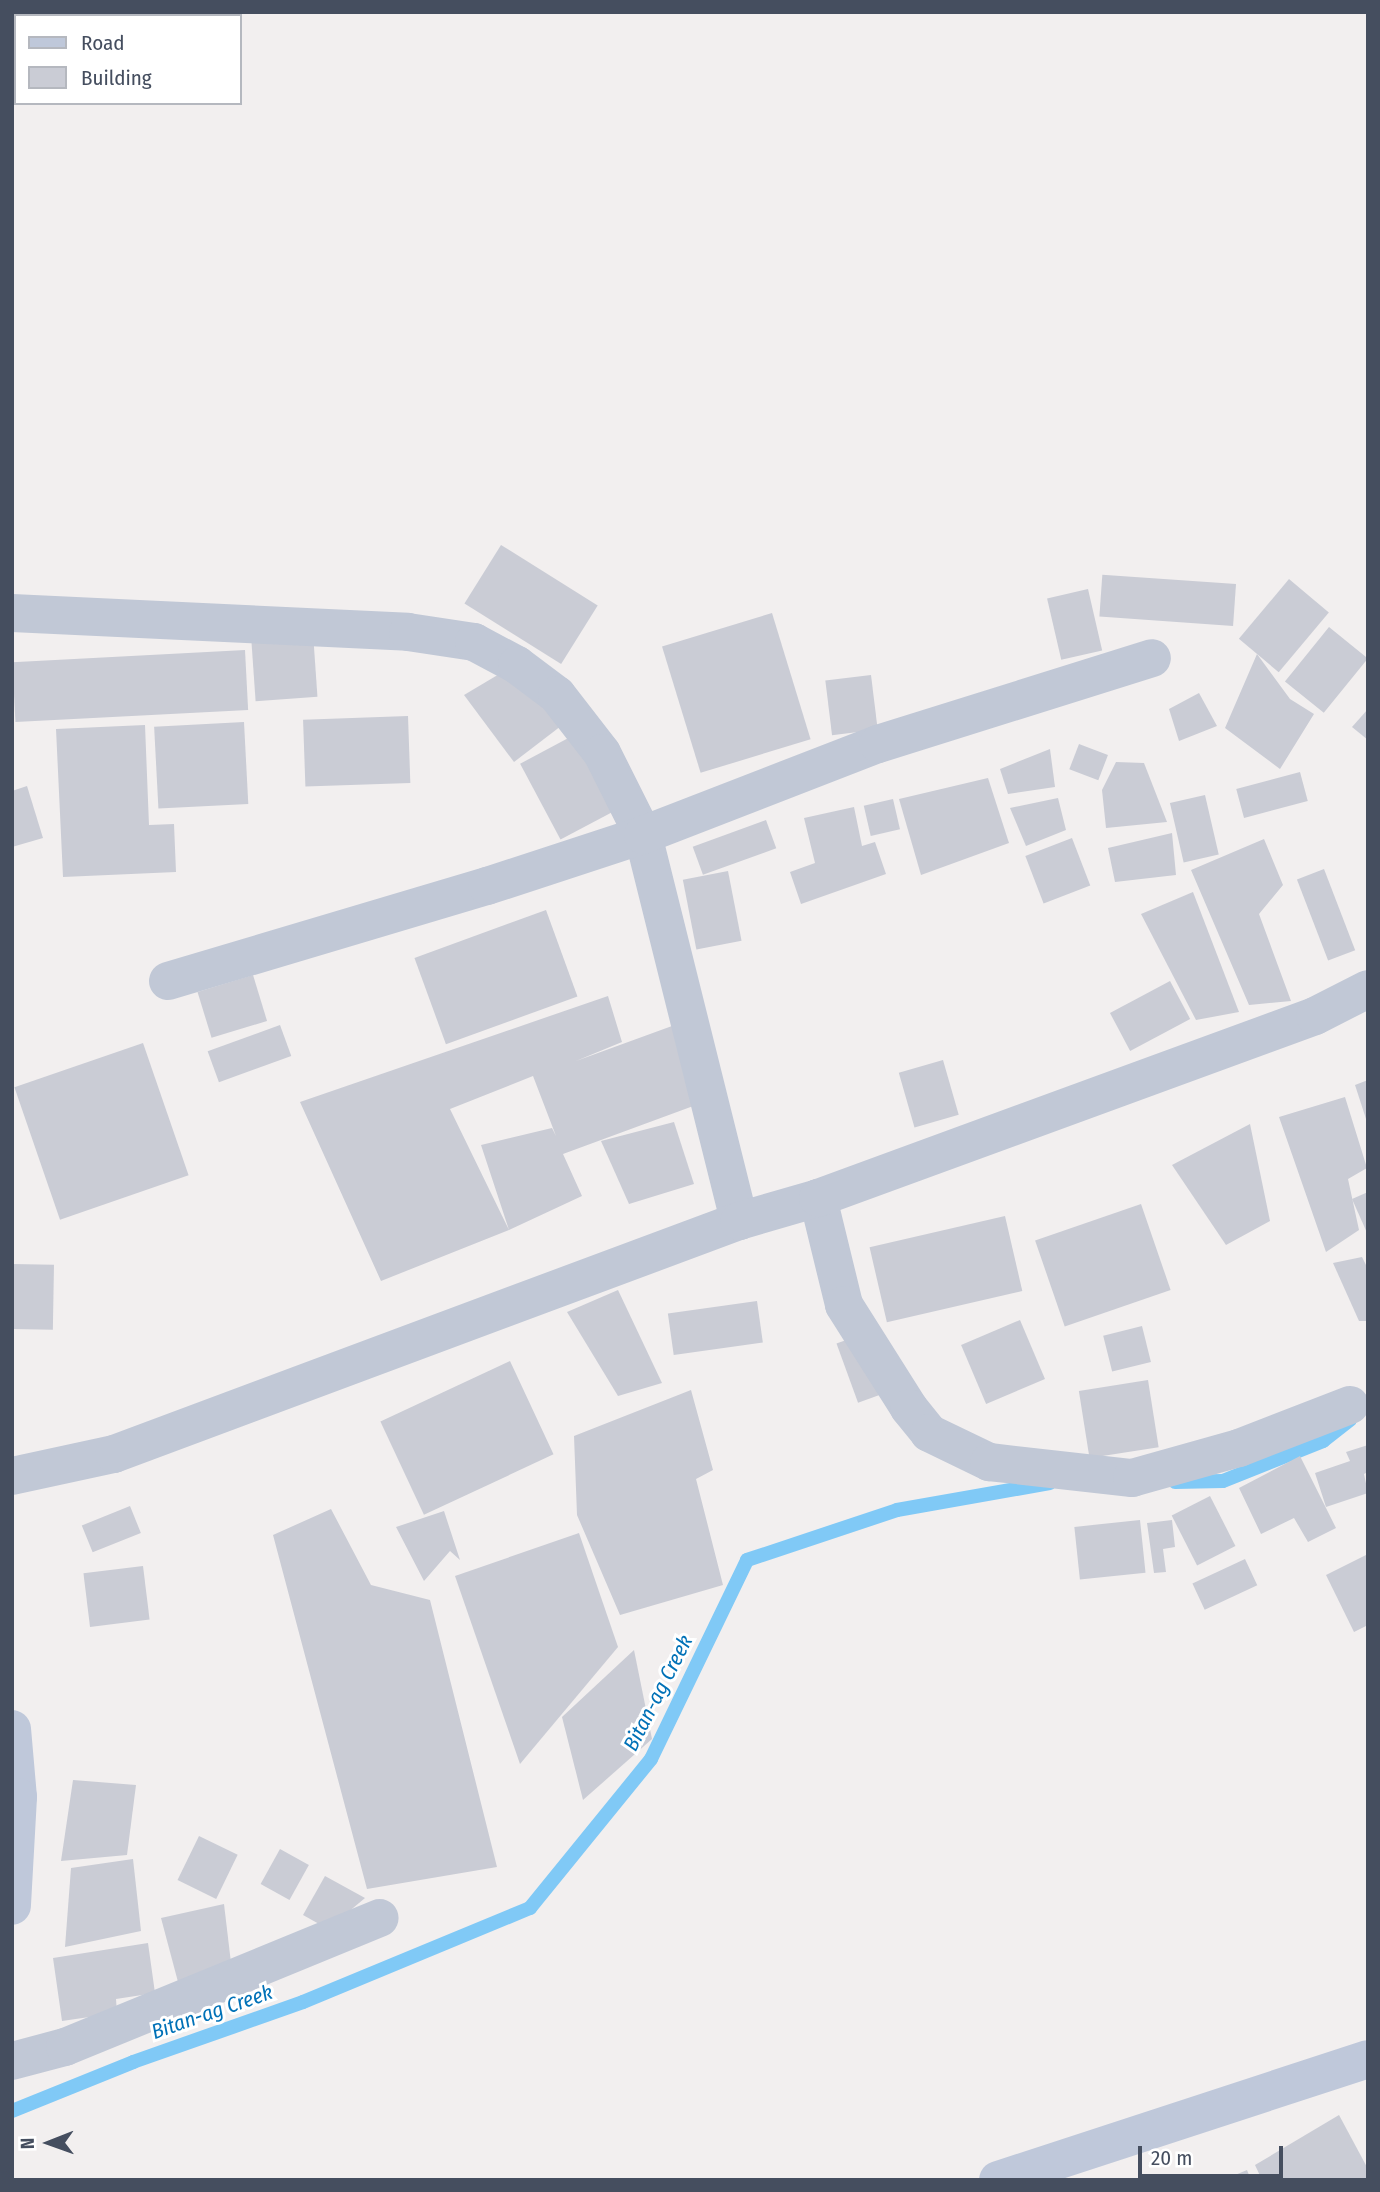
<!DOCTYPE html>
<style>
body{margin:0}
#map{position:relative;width:1380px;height:2192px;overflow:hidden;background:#f2efef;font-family:"Fira Sans Condensed",sans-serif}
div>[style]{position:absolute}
.stream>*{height:14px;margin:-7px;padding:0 7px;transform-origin:7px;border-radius:7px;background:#80c9f6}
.building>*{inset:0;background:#caccd5;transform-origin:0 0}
.street>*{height:38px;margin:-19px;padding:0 19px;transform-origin:19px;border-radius:19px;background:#c1c8d6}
.secondary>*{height:38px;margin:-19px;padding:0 19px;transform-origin:19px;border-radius:19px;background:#bfc8da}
span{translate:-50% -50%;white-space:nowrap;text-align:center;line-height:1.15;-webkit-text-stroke:6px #fff;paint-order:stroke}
.water-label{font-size:21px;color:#0071b7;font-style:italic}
.frame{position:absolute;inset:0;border:14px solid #454e5f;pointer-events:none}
.legend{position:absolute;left:14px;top:14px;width:228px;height:91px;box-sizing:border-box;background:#fff;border:2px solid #b5b8bf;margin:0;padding:9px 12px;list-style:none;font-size:21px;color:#454e5f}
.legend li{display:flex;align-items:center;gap:14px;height:35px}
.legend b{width:35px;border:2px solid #b5b8bf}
.north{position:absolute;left:14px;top:2108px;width:70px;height:70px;-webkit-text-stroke:5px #fff;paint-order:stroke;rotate:269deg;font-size:19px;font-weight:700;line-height:28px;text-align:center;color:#454e5f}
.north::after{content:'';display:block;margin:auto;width:24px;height:32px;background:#454e5f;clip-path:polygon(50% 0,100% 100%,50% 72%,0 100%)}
.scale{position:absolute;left:1138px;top:2146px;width:145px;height:32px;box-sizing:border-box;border:4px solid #454e5f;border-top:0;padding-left:9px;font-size:21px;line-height:24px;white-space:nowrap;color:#454e5f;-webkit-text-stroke:5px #fff;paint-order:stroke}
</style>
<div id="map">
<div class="stream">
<div style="left:1175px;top:1482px;width:48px;rotate:-1.2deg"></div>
<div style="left:1223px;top:1481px;width:108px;rotate:-21.8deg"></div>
<div style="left:1323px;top:1441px;width:34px;rotate:-38deg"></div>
<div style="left:12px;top:2111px;width:131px;rotate:-22deg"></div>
<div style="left:133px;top:2062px;width:180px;rotate:-19.4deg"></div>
<div style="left:303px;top:2002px;width:246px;rotate:-22.5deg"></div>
<div style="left:530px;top:1908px;width:192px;rotate:-50.9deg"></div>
<div style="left:651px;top:1759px;width:221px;rotate:-64.2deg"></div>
<div style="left:747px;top:1560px;width:158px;rotate:-18.4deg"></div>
<div style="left:897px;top:1510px;width:155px;rotate:-10deg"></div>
</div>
<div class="building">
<div style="left:501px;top:545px;width:114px;height:69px;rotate:32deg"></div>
<div style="left:1289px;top:579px;width:52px;height:78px;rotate:40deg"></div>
<div style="left:1236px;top:584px;width:42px;height:134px;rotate:94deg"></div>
<div style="left:1088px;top:589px;width:63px;height:42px;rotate:77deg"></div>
<div style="left:772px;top:613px;width:132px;height:115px;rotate:73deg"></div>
<div style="left:1329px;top:627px;width:50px;height:70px;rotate:39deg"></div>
<div style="left:313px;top:633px;width:64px;height:62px;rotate:86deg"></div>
<div style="left:245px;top:650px;width:60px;height:233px;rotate:87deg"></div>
<div style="clip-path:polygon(1257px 654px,1290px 699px,1314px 714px,1280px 769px,1225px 728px)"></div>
<div style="clip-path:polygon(506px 670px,561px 726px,514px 762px,464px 695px)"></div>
<div style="left:871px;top:675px;width:55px;height:46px;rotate:83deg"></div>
<div style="clip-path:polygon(1199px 693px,1217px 726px,1179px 741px,1169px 709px)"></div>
<div style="clip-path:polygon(1368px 709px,1368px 740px,1352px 727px)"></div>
<div style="left:408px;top:716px;width:67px;height:105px;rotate:88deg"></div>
<div style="left:244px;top:722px;width:82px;height:90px;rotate:87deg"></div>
<div style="clip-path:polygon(145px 725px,149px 825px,174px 824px,176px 872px,63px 877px,56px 729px)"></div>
<div style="left:574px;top:735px;width:86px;height:61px;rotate:62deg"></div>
<div style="left:1079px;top:744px;width:31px;height:27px;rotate:21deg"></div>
<div style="clip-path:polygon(1050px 749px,1055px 787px,1008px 794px,1000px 769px)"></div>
<div style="clip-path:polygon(1116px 762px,1144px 763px,1167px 822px,1106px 828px,1102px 790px)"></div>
<div style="left:1300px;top:772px;width:30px;height:66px;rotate:75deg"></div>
<div style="clip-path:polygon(988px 778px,1009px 843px,921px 875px,899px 799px)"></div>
<div style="clip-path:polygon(27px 786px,43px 838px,12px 847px,12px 791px)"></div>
<div style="left:1205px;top:795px;width:61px;height:36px;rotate:77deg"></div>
<div style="clip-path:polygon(1058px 798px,1066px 830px,1026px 846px,1010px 808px)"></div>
<div style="left:893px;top:799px;width:31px;height:30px;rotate:77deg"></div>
<div style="clip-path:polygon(854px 807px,862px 846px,875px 842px,886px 874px,801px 904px,790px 872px,815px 863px,804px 818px)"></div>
<div style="left:766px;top:820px;width:30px;height:78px;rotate:70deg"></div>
<div style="clip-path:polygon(1172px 833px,1176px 875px,1115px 882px,1108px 848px)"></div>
<div style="left:1072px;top:838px;width:51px;height:50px;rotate:69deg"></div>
<div style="clip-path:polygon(1264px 839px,1283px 885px,1259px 914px,1291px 1001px,1249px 1005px,1191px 870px)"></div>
<div style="left:1324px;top:869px;width:87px;height:29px;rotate:69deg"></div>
<div style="left:728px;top:871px;width:71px;height:46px;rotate:79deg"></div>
<div style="clip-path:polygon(1193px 892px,1239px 1012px,1196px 1020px,1141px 914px)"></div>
<div style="left:546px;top:910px;width:92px;height:140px;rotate:70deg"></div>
<div style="left:253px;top:975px;width:48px;height:58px;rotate:73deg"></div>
<div style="left:1170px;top:981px;width:43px;height:68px;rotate:62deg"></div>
<div style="clip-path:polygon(608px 996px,622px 1042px,576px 1061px,672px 1026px,696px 1105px,563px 1154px,582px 1196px,509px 1230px,481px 1145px,552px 1128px,556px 1136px,533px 1076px,450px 1109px,509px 1230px,381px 1281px,300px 1102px)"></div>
<div style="left:280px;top:1025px;width:33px;height:77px;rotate:70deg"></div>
<div style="left:143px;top:1043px;width:140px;height:136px;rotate:71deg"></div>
<div style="left:943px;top:1060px;width:57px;height:46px;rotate:74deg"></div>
<div style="clip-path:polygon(1368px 1080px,1368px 1122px,1367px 1122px,1355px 1085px)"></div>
<div style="clip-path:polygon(1345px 1097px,1367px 1168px,1348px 1179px,1359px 1230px,1326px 1252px,1279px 1117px)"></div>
<div style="clip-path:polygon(674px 1122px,694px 1184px,629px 1204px,601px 1141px)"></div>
<div style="clip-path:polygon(1250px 1124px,1270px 1221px,1226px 1245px,1172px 1165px)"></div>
<div style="clip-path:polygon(1368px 1192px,1368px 1235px,1352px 1199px)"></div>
<div style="left:1141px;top:1204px;width:91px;height:112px;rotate:71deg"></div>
<div style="left:1005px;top:1216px;width:77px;height:139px;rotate:77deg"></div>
<div style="clip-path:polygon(1362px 1257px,1368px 1269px,1368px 1321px,1359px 1321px,1333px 1263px)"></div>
<div style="left:12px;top:1264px;width:42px;height:65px;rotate:1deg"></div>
<div style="clip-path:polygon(618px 1290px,662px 1383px,618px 1396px,567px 1312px)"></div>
<div style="left:757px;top:1301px;width:42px;height:90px;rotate:82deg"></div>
<div style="left:1020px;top:1320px;width:64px;height:64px;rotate:67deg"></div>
<div style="left:1142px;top:1326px;width:37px;height:40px;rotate:76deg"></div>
<div style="left:860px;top:1335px;width:63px;height:25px;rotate:70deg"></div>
<div style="left:510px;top:1361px;width:103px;height:143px;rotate:65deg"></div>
<div style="left:1148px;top:1380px;width:68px;height:70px;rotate:81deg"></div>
<div style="clip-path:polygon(691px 1390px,713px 1470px,696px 1479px,723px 1585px,620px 1615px,577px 1515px,574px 1436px)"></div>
<div style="clip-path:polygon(1368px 1445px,1368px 1472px,1364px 1474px,1368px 1493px,1326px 1507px,1315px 1473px,1350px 1461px,1346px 1452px)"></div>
<div style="clip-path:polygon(1300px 1456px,1336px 1528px,1308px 1542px,1294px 1518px,1261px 1534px,1239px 1488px)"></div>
<div style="left:1210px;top:1496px;width:56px;height:43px;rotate:63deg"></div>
<div style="left:130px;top:1506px;width:29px;height:52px;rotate:68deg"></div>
<div style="clip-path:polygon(331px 1509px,371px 1585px,430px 1600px,497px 1867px,367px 1889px,273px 1535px)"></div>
<div style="clip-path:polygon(444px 1511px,460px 1560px,450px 1551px,424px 1581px,396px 1527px)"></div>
<div style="left:1140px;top:1520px;width:53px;height:66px;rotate:84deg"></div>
<div style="clip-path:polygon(1172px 1520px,1175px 1547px,1163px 1549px,1166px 1572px,1154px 1573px,1147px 1523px)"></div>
<div style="clip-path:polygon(579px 1533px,618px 1647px,520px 1764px,455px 1576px)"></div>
<div style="clip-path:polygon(1368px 1554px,1368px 1625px,1354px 1632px,1326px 1575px)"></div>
<div style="left:1245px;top:1559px;width:29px;height:58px;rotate:65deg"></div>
<div style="left:143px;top:1566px;width:54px;height:60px;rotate:83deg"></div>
<div style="clip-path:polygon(634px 1650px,652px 1739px,583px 1800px,562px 1717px)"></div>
<div style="clip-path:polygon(73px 1780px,136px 1785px,127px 1855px,61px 1861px)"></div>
<div style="left:199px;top:1836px;width:43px;height:49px;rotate:26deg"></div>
<div style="left:280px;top:1849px;width:33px;height:40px;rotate:29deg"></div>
<div style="clip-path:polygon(133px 1859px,141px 1931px,65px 1947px,71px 1868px)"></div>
<div style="clip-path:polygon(325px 1876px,365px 1898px,328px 1929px,303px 1915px)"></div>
<div style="clip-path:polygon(224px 1904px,231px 1963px,178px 1982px,161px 1918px)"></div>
<div style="clip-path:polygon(148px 1943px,155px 1993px,116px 1999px,117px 2013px,62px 2021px,53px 1958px)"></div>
<div style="clip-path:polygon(1339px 2115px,1368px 2169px,1368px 2180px,1262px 2180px,1255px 2165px)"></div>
<div style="clip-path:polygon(1247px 2170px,1251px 2180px,1223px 2180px)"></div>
</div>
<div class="street">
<div style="left:12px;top:613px;width:396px;rotate:2.7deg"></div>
<div style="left:408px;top:632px;width:67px;rotate:8.6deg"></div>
<div style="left:474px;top:642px;width:49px;rotate:28.1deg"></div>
<div style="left:517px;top:665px;width:50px;rotate:36.9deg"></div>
<div style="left:557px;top:695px;width:73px;rotate:52.2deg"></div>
<div style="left:602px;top:753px;width:92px;rotate:63.4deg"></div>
<div style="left:643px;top:835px;width:398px;rotate:76deg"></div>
<div style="left:168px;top:981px;width:333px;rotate:-16.6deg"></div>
<div style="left:487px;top:886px;width:164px;rotate:-18.1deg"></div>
<div style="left:643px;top:835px;width:252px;rotate:-21.2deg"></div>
<div style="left:878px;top:744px;width:287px;rotate:-17.4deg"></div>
<div style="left:818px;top:1198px;width:110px;rotate:76.3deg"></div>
<div style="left:844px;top:1305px;width:122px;rotate:57.7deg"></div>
<div style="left:909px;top:1408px;width:32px;rotate:51deg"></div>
<div style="left:929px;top:1433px;width:67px;rotate:25.8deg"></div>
<div style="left:989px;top:1462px;width:144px;rotate:6.4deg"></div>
<div style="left:1132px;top:1478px;width:111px;rotate:-15.7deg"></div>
<div style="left:1239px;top:1448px;width:119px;rotate:-21.2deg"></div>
<div style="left:12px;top:1476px;width:104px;rotate:-12.2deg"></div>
<div style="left:114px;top:1454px;width:667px;rotate:-20.45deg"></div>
<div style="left:739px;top:1221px;width:82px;rotate:-16.2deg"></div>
<div style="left:818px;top:1198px;width:529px;rotate:-20.11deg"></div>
<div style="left:1315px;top:1016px;width:59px;rotate:-27deg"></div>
<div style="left:12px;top:2061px;width:55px;rotate:-14.8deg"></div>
<div style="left:65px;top:2047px;width:340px;rotate:-22.3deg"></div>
</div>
<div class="secondary">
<div style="left:12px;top:1729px;width:68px;rotate:85deg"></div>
<div style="left:18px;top:1797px;width:109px;rotate:93.2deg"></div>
<div style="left:998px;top:2180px;width:389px;rotate:-18.1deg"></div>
</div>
<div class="water-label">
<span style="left:658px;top:1693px;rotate:-63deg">Bitan-ag Creek</span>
<span style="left:212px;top:2012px;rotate:-19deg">Bitan-ag Creek</span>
</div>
<div class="frame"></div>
<ul class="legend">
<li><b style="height:9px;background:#bfc8da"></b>Road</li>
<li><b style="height:19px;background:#caccd5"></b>Building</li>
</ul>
<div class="north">N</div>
<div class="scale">20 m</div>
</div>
